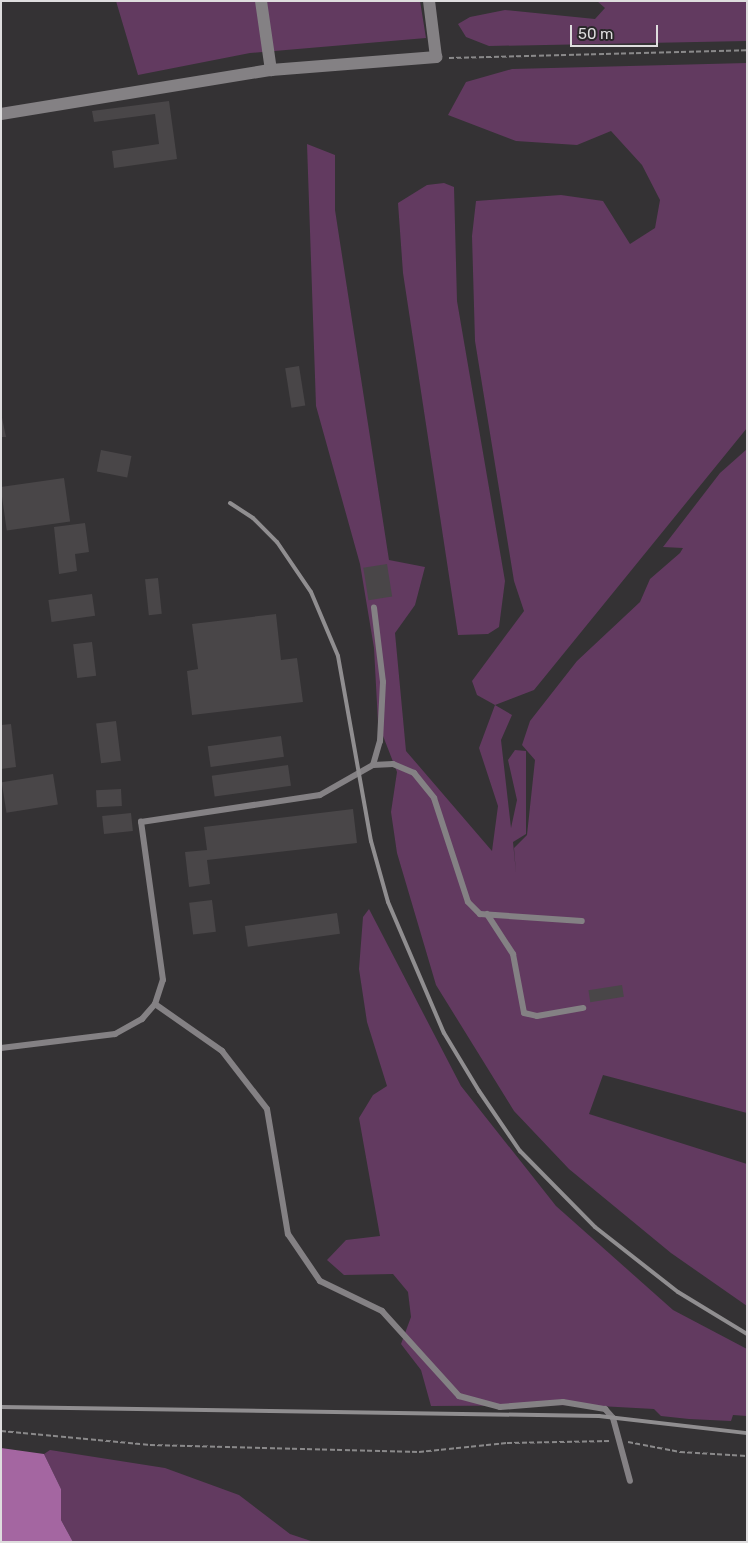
<!DOCTYPE html>
<style>
body{margin:0}
#map{position:relative;width:748px;height:1543px;overflow:hidden;background:#343234;font-family:Rubik,sans-serif}
div>[style]{position:absolute}
.green>*{inset:0;background:#623a60}
.water>*{inset:0;background:#a466a1}
.building>*{inset:0;background:#494648;transform-origin:0 0}
.path>*{height:2px;margin-top:-1px;transform-origin:0;background:repeating-linear-gradient(90deg,#8a898a 0 5px,transparent 0 7.5px)}
.lane>*{height:6px;margin:-3px;padding:0 3px;transform-origin:3px;border-radius:3px;background:#848184}
.street>*{height:12px;margin:-6px;padding:0 6px;transform-origin:6px;border-radius:6px;background:#848184}
.rail>*{height:4px;margin:-2px;padding:0 2px;transform-origin:2px;border-radius:2px;background:#908e90}
span{translate:-50% -50%;white-space:nowrap;text-align:center;line-height:1.15;-webkit-text-stroke:4px #2a282a;paint-order:stroke}
.frame{position:absolute;inset:0;border:2px solid #deddde;pointer-events:none}
.scale{position:absolute;left:570px;top:25px;width:88px;height:22px;box-sizing:border-box;border:2px solid #deddde;border-top:0;padding-left:6px;font-size:15px;line-height:18px;white-space:nowrap;color:#deddde;-webkit-text-stroke:4px #2a282a;paint-order:stroke}
</style>
<div id="map">
<div class="green">
<div style="clip-path:polygon(116px 1px,420px 1px,426px 38px,250px 53px,138px 75px)"></div>
<div style="clip-path:polygon(597px 1px,747px 1px,747px 41px,489px 46px,466px 37px,458px 24px,470px 17px,505px 10px,595px 19px,605px 8px)"></div>
<div style="clip-path:polygon(747px 63px,747px 428px,534px 690px,495px 705px,512px 715px,501px 740px,511px 828px,517px 800px,508px 760px,515px 750px,526px 751px,526px 834px,513px 842px,516px 873px,514px 848px,527px 835px,535px 760px,522px 745px,530px 721px,577px 661px,640px 602px,650px 579px,680px 553px,683px 548px,663px 547px,720px 473px,747px 449px,747px 1113px,603px 1075px,589px 1114px,747px 1164px,747px 1306px,671px 1253px,569px 1169px,514px 1111px,436px 985px,397px 853px,391px 812px,397px 772px,378px 723px,374px 648px,360px 564px,316px 406px,307px 144px,335px 155px,335px 210px,389px 560px,425px 567px,415px 605px,395px 633px,406px 751px,492px 851px,498px 806px,479px 748px,495px 705px,477px 695px,472px 681px,524px 611px,514px 581px,475px 341px,472px 236px,476px 201px,561px 195px,603px 201px,630px 244px,655px 228px,660px 200px,642px 165px,611px 131px,577px 145px,516px 141px,448px 115px,466px 82px,512px 69px)"></div>
<div style="clip-path:polygon(444px 183px,454px 187px,457px 301px,505px 581px,499px 627px,488px 634px,458px 635px,403px 273px,398px 203px,427px 185px)"></div>
<div style="clip-path:polygon(369px 909px,461px 1086px,556px 1206px,673px 1310px,747px 1349px,747px 1416px,733px 1415px,731px 1421px,689px 1419px,661px 1416px,654px 1409px,581px 1405px,431px 1406px,421px 1370px,401px 1344px,411px 1317px,408px 1292px,393px 1274px,344px 1275px,327px 1260px,346px 1240px,380px 1236px,359px 1118px,373px 1095px,387px 1086px,367px 1022px,359px 969px,363px 917px)"></div>
<div style="clip-path:polygon(50px 1450px,165px 1468px,239px 1495px,290px 1534px,314px 1542px,73px 1542px,61px 1520px,61px 1489px,44px 1454px)"></div>
</div>
<div class="water">
<div style="clip-path:polygon(1px 1448px,44px 1454px,61px 1489px,61px 1520px,73px 1542px,1px 1542px)"></div>
</div>
<div class="building">
<div style="clip-path:polygon(169px 101px,177px 159px,114px 168px,112px 151px,159px 144px,155px 114px,94px 122px,92px 111px)"></div>
<div style="left:299px;top:366px;width:40px;height:14px;rotate:81deg"></div>
<div style="clip-path:polygon(1px 413px,6px 437px,1px 437px)"></div>
<div style="left:101px;top:450px;width:31px;height:22px;rotate:11deg"></div>
<div style="left:64px;top:478px;width:44px;height:64px;rotate:82deg"></div>
<div style="clip-path:polygon(85px 523px,89px 552px,75px 554px,77px 571px,59px 574px,54px 527px)"></div>
<div style="left:387px;top:564px;width:33px;height:24px;rotate:81deg"></div>
<div style="left:158px;top:578px;width:36px;height:13px;rotate:84deg"></div>
<div style="left:92px;top:594px;width:22px;height:44px;rotate:82deg"></div>
<div style="clip-path:polygon(276px 614px,281px 660px,297px 658px,303px 702px,192px 715px,187px 671px,198px 669px,192px 624px)"></div>
<div style="left:92px;top:642px;width:34px;height:19px;rotate:83deg"></div>
<div style="left:116px;top:721px;width:40px;height:20px;rotate:83deg"></div>
<div style="clip-path:polygon(11px 724px,16px 767px,1px 769px,1px 725px)"></div>
<div style="left:281px;top:736px;width:21px;height:74px;rotate:82deg"></div>
<div style="left:288px;top:765px;width:21px;height:77px;rotate:82deg"></div>
<div style="left:53px;top:774px;width:31px;height:52px;rotate:81deg"></div>
<div style="left:121px;top:789px;width:17px;height:25px;rotate:87deg"></div>
<div style="clip-path:polygon(353px 809px,357px 843px,207px 860px,210px 884px,189px 887px,185px 852px,207px 850px,204px 827px)"></div>
<div style="left:131px;top:813px;width:18px;height:29px;rotate:84deg"></div>
<div style="left:212px;top:900px;width:32px;height:23px;rotate:83deg"></div>
<div style="left:337px;top:913px;width:21px;height:93px;rotate:82deg"></div>
<div style="left:622px;top:985px;width:12px;height:34px;rotate:81deg"></div>
</div>
<div class="path">
<div style="left:449px;top:58px;width:298px;rotate:-1.5deg"></div>
<div style="left:1px;top:1431px;width:150px;rotate:5.4deg"></div>
<div style="left:150px;top:1445px;width:269px;rotate:1.5deg"></div>
<div style="left:419px;top:1452px;width:88px;rotate:-5.8deg"></div>
<div style="left:507px;top:1443px;width:104px;rotate:-1.1deg"></div>
<div style="left:628px;top:1442px;width:53px;rotate:10.9deg"></div>
<div style="left:680px;top:1452px;width:67px;rotate:3.4deg"></div>
</div>
<div class="lane">
<div style="left:373px;top:765px;width:20px;rotate:-3deg"></div>
<div style="left:393px;top:764px;width:23px;rotate:23deg"></div>
<div style="left:414px;top:773px;width:32px;rotate:51deg"></div>
<div style="left:434px;top:798px;width:109px;rotate:71.9deg"></div>
<div style="left:468px;top:902px;width:17px;rotate:45deg"></div>
<div style="left:480px;top:914px;width:102px;rotate:3.9deg"></div>
<div style="left:487px;top:914px;width:48px;rotate:57deg"></div>
<div style="left:513px;top:954px;width:60px;rotate:79.4deg"></div>
<div style="left:524px;top:1013px;width:13px;rotate:13deg"></div>
<div style="left:537px;top:1016px;width:47px;rotate:-9.9deg"></div>
<div style="left:155px;top:1004px;width:82px;rotate:35deg"></div>
<div style="left:222px;top:1051px;width:73px;rotate:52.2deg"></div>
<div style="left:267px;top:1109px;width:127px;rotate:80.5deg"></div>
<div style="left:288px;top:1234px;width:57px;rotate:55.8deg"></div>
<div style="left:320px;top:1281px;width:69px;rotate:25.8deg"></div>
<div style="left:382px;top:1311px;width:115px;rotate:47.8deg"></div>
<div style="left:459px;top:1396px;width:42px;rotate:15deg"></div>
<div style="left:500px;top:1407px;width:63px;rotate:-4.5deg"></div>
<div style="left:563px;top:1402px;width:43px;rotate:9.5deg"></div>
<div style="left:605px;top:1409px;width:12px;rotate:48deg"></div>
<div style="left:613px;top:1418px;width:65px;rotate:74.9deg"></div>
<div style="left:1px;top:1048px;width:115px;rotate:-7deg"></div>
<div style="left:115px;top:1034px;width:31px;rotate:-29deg"></div>
<div style="left:142px;top:1019px;width:20px;rotate:-49deg"></div>
<div style="left:155px;top:1004px;width:25px;rotate:-72deg"></div>
<div style="left:163px;top:980px;width:160px;rotate:-97.9deg"></div>
<div style="left:141px;top:822px;width:181px;rotate:-8.6deg"></div>
<div style="left:320px;top:795px;width:61px;rotate:-29.5deg"></div>
<div style="left:373px;top:765px;width:25px;rotate:-74deg"></div>
<div style="left:380px;top:741px;width:59px;rotate:-87.1deg"></div>
<div style="left:383px;top:682px;width:75px;rotate:-96.9deg"></div>
</div>
<div class="street">
<div style="left:261px;top:1px;width:70px;rotate:81.8deg"></div>
<div style="left:1px;top:114px;width:274px;rotate:-9.3deg"></div>
<div style="left:271px;top:70px;width:166px;rotate:-4.5deg"></div>
<div style="left:436px;top:57px;width:56px;rotate:-97.1deg"></div>
</div>
<div class="rail">
<div style="left:230px;top:503px;width:27px;rotate:33deg"></div>
<div style="left:253px;top:518px;width:34px;rotate:45deg"></div>
<div style="left:277px;top:542px;width:60px;rotate:55.8deg"></div>
<div style="left:311px;top:592px;width:69px;rotate:67.1deg"></div>
<div style="left:338px;top:656px;width:188px;rotate:79.9deg"></div>
<div style="left:371px;top:841px;width:63px;rotate:74.4deg"></div>
<div style="left:388px;top:902px;width:142px;rotate:66.9deg"></div>
<div style="left:444px;top:1033px;width:68px;rotate:58.9deg"></div>
<div style="left:479px;top:1091px;width:73px;rotate:55.7deg"></div>
<div style="left:520px;top:1151px;width:107px;rotate:45.4deg"></div>
<div style="left:595px;top:1227px;width:105px;rotate:38.1deg"></div>
<div style="left:678px;top:1292px;width:81px;rotate:31.3deg"></div>
<div style="left:1px;top:1407px;width:598px;rotate:0.86deg"></div>
<div style="left:599px;top:1416px;width:149px;rotate:6.6deg"></div>
</div>
<div class="frame"></div>
<div class="scale">50 m</div>
</div>
